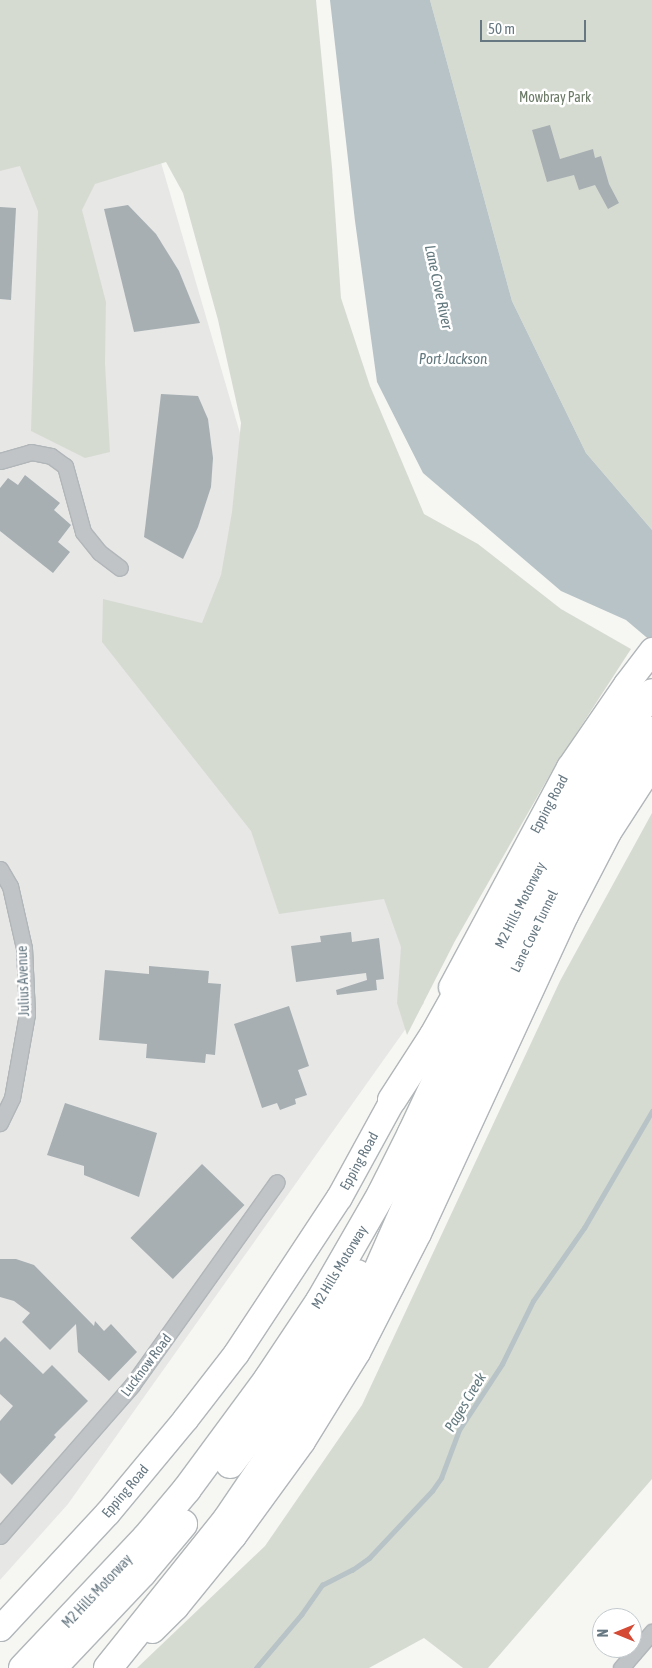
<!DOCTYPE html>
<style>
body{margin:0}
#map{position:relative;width:652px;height:1668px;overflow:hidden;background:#f6f6f3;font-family:"Asap Condensed",sans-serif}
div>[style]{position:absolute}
.built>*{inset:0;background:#e7e7e6}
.green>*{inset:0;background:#d6dbd2}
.water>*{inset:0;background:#b7c3c6}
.stream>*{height:4.5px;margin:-2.25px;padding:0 2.25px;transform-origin:2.25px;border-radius:2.25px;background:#b7c3c6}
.building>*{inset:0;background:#a7afb3;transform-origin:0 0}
.roads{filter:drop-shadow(1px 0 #b1b6b9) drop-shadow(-1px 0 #b1b6b9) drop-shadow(0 1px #b1b6b9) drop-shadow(0 -1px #b1b6b9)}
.street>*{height:15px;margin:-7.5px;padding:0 7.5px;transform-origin:7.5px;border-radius:7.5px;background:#c0c4c7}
.primary>*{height:25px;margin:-12.5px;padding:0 12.5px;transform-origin:12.5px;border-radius:12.5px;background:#fff}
.highway>*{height:28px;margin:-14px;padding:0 14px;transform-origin:14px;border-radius:14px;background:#fff}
span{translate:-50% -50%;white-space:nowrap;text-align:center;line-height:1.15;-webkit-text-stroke:5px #fff;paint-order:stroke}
.park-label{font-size:14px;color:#6b7966}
.street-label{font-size:14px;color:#677882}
.water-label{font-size:15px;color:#63797e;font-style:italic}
.north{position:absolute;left:592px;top:1608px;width:50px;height:50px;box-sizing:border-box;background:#fff;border:1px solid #c2c9cd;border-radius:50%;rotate:270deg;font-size:14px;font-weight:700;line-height:20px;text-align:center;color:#677882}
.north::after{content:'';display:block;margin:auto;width:18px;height:22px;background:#d54a34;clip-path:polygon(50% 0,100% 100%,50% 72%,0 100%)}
.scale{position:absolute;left:480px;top:20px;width:106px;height:22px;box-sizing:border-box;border:2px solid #677882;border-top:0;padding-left:6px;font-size:15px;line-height:18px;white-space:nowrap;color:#677882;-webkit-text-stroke:4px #fff;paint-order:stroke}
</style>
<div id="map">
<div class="built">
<div style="clip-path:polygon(141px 94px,284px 584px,386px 746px,424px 1003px,68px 1504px,0 1580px,0 129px)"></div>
</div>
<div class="green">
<div style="clip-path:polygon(0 0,316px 0,332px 167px,341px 298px,370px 386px,424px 514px,478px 544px,561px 609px,631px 649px,552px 771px,455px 941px,407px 1035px,397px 1003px,401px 947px,384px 899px,279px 914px,251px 831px,102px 642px,103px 599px,202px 623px,221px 575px,232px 512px,241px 423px,218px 320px,183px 193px,166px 162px,95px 184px,82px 210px,106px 302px,105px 363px,110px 452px,85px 458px,31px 431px,38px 211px,20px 166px,0 171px)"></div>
<div style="clip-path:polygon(430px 0,652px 0,652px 530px,586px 453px,512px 301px)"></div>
<div style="clip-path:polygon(652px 813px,652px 1479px,488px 1668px,463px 1668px,424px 1638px,369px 1668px,137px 1668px,265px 1546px,362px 1405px,560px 981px)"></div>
</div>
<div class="water">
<div style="clip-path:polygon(330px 0,430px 0,512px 301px,586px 453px,652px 530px,652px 642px,626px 620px,561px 591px,423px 473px,377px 382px,355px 221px)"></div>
</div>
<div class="stream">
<div style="left:256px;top:1668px;width:70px;rotate:-49.7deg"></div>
<div style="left:301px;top:1615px;width:37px;rotate:-55deg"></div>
<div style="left:322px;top:1585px;width:34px;rotate:-27deg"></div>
<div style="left:352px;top:1570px;width:21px;rotate:-35deg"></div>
<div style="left:369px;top:1558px;width:92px;rotate:-46.8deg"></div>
<div style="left:432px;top:1491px;width:16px;rotate:-55deg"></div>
<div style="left:441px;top:1478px;width:51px;rotate:-69.4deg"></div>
<div style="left:459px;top:1430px;width:79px;rotate:-56.9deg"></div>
<div style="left:502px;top:1364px;width:70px;rotate:-63.8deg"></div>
<div style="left:533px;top:1301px;width:89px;rotate:-55.1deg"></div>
<div style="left:584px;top:1228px;width:135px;rotate:-59.8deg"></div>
</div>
<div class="building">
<div style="clip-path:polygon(550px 125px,560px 159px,593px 149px,595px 158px,601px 156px,609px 184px,619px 203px,608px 209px,595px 185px,579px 190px,574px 175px,547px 182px,532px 130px)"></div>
<div style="clip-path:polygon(128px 205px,156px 234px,179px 271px,200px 323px,134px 332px,104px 209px)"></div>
<div style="clip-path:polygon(0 207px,16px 208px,11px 300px,0 299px)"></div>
<div style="clip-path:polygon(161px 394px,198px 396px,208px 419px,213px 458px,211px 487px,198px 527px,183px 559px,144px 537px)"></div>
<div style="clip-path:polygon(25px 475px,60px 503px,54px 510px,71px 525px,58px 542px,70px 552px,53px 573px,0 531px,0 488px,8px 478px,18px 485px)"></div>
<div style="clip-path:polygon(351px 932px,352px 942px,379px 938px,384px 979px,376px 980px,377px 990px,337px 995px,336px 990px,367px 980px,366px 973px,296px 982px,291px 946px,321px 942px,320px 936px)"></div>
<div style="clip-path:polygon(149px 966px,209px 971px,208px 983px,221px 984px,215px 1055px,206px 1054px,205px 1063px,146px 1058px,147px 1044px,99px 1040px,105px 970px,149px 974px)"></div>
<div style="clip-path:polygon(289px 1006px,309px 1066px,298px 1070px,307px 1095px,295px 1099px,296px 1104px,280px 1110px,277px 1103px,262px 1108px,234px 1024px)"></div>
<div style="clip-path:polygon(65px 1103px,157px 1133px,139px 1197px,84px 1175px,84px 1166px,47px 1155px)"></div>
<div style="left:202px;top:1164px;width:59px;height:103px;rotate:44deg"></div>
<div style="clip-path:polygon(0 1259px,16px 1259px,34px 1265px,94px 1326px,95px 1321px,104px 1331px,111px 1324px,137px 1352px,109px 1381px,78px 1352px,76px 1324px,50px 1350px,22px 1322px,30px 1313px,14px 1301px,0 1297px)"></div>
<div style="clip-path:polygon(5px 1337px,43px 1374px,52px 1365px,88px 1401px,54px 1435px,56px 1437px,12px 1485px,0 1473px,0 1421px,13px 1406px,0 1394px,0 1342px)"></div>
</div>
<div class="roads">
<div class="street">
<div style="left:0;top:461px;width:32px;rotate:-16deg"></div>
<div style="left:31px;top:452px;width:20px;rotate:11deg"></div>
<div style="left:51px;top:456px;width:17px;rotate:36deg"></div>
<div style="left:65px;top:466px;width:68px;rotate:74.7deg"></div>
<div style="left:83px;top:532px;width:26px;rotate:51deg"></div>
<div style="left:99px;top:552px;width:26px;rotate:37deg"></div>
<div style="left:0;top:869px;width:20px;rotate:60deg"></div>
<div style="left:10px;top:886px;width:64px;rotate:77.3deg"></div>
<div style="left:24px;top:948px;width:66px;rotate:87.4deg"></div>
<div style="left:27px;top:1014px;width:85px;rotate:100.1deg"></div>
<div style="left:12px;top:1098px;width:28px;rotate:116deg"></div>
<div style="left:0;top:1536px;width:201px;rotate:-48.8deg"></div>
<div style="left:132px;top:1385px;width:249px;rotate:-54.5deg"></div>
<div style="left:621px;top:1668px;width:48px;rotate:-49.3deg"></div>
</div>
<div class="primary">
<div style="left:451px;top:987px;width:250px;rotate:-61.8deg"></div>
<div style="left:569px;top:767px;width:101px;rotate:-55.5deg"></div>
<div style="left:626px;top:684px;width:43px;rotate:-52.6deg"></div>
<div style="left:0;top:1628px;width:157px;rotate:-47.1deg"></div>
<div style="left:107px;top:1513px;width:122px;rotate:-50.3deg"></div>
<div style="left:185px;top:1419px;width:83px;rotate:-52.3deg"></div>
<div style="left:236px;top:1353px;width:187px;rotate:-56.6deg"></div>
<div style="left:339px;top:1197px;width:131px;rotate:-61.3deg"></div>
<div style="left:152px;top:1630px;width:33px;rotate:-45deg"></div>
<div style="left:175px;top:1607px;width:92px;rotate:-50.8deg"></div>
<div style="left:233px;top:1536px;width:117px;rotate:-54deg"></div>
<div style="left:302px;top:1441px;width:105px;rotate:-58.3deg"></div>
<div style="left:357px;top:1352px;width:134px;rotate:-62.9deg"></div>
<div style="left:418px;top:1233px;width:350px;rotate:-65.2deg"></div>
<div style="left:565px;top:915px;width:93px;rotate:-62.6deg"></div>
<div style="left:608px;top:832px;width:81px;rotate:-57.1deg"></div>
</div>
<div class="highway">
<div style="left:561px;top:824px;width:111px;rotate:-56.7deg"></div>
<div style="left:622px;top:731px;width:48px;rotate:-51.7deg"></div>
<div style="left:392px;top:1100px;width:77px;rotate:-57.1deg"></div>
<div style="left:434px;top:1035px;width:76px;rotate:-60.7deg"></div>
<div style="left:230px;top:1464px;width:78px;rotate:-52.8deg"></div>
<div style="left:277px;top:1402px;width:151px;rotate:-57.7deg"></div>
<div style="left:23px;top:1668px;width:179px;rotate:-46.6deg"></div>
<div style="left:146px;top:1538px;width:64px;rotate:-50.1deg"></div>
<div style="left:187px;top:1489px;width:137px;rotate:-53.6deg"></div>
<div style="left:268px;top:1379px;width:94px;rotate:-56.3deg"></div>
<div style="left:320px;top:1301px;width:125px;rotate:-60.1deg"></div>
<div style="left:382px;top:1193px;width:67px;rotate:-63.4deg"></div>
<div style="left:412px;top:1133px;width:217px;rotate:-64.9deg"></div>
<div style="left:504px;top:937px;width:143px;rotate:-62.5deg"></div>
<div style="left:52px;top:1668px;width:131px;rotate:-46.5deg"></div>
<div style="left:142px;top:1573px;width:64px;rotate:-50.1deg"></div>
<div style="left:108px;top:1668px;width:192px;rotate:-51.3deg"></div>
<div style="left:228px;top:1518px;width:143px;rotate:-55.9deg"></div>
<div style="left:308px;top:1400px;width:138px;rotate:-61.4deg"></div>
<div style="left:374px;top:1279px;width:151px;rotate:-66.2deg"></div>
<div style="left:435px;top:1141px;width:282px;rotate:-64.8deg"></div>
<div style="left:555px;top:886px;width:117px;rotate:-60.4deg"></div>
<div style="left:613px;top:784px;width:66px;rotate:-53.7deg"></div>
</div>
</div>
<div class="park-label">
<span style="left:555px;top:97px">Mowbray Park</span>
</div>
<div class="street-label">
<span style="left:549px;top:804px;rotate:-62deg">Epping Road</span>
<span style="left:520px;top:905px;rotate:-63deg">M2 Hills Motorway</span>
<span style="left:534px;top:931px;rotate:-64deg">Lane Cove Tunnel</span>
<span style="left:23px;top:981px;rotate:-92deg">Julius Avenue</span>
<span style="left:359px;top:1161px;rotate:-61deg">Epping Road</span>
<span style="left:339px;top:1267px;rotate:-59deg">M2 Hills Motorway</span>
<span style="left:146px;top:1365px;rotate:-53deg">Lucknow Road</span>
<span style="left:125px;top:1491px;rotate:-50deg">Epping Road</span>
<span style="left:97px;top:1591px;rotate:-47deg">M2 Hills Motorway</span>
</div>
<div class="water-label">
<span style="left:439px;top:287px;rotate:78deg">Lane Cove River</span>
<span style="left:453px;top:359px">Port Jackson</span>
<span style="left:465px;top:1402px;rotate:-59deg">Pages Creek</span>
</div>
<div class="north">N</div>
<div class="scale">50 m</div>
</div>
